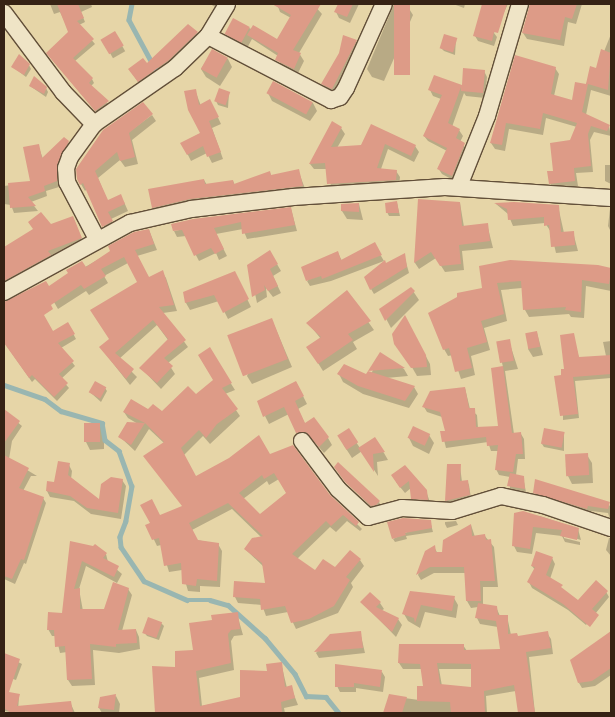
<!DOCTYPE html>
<style>
body{margin:0}
#map{position:relative;width:615px;height:717px;overflow:hidden;background:#e6d5a7;font-family:"IM FELL French Canon",serif}
div>[style]{position:absolute}
.shadow>*{inset:0;background:#0003;transform-origin:0 0}
.stream>*{height:4.5px;margin:-2.25px;padding:0 2.25px;transform-origin:2.25px;border-radius:2.25px;background:#99b6b1}
.building>*{inset:0;background:#dd9b87;transform-origin:0 0}
.roads{filter:drop-shadow(1px 0 #624f39) drop-shadow(-1px 0 #624f39) drop-shadow(0 1px #624f39) drop-shadow(0 -1px #624f39)}
.minor>*{height:16px;margin:-8px;padding:0 8px;transform-origin:8px;border-radius:8px;background:#efe4c6}
span{translate:-50% -50%;white-space:nowrap;text-align:center;line-height:1.15;-webkit-text-stroke:4.5px #efe4c6;paint-order:stroke}
.frame{position:absolute;inset:0;border:5px solid #362214;pointer-events:none}
</style>
<div id="map">
<div class="shadow">
<div style="clip-path:polygon(50px 4px,91px 4px,92px 7px,81px 12px,85px 22px,79px 25px,95px 44px,75px 61px,92px 79px,94px 83px,91px 86px,110px 106px,98px 114px,50px 57px,70px 32px,60px 12px,54px 14px)"></div>
<div style="clip-path:polygon(210px 4px,220px 4px,217px 8px)"></div>
<div style="clip-path:polygon(277px 4px,313px 4px,322px 14px,299px 53px,304px 61px,297px 75px,281px 66px,278px 56px,252px 39px,246px 50px,231px 42px,227px 34px,249px 28px,277px 40px,291px 18px,280px 12px)"></div>
<div style="clip-path:polygon(339px 4px,359px 4px,350px 23px,339px 18px,336px 12px)"></div>
<div style="clip-path:polygon(394px 4px,408px 7px,413px 15px,384px 81px,372px 77px,367px 69px)"></div>
<div style="clip-path:polygon(453px 4px,465px 4px,464px 8px)"></div>
<div style="clip-path:polygon(496px 4px,508px 4px,494px 33px,497px 37px,494px 46px,478px 41px,475px 36px)"></div>
<div style="clip-path:polygon(530px 4px,582px 4px,576px 24px,568px 22px,564px 46px,527px 39px,523px 33px)"></div>
<div style="left:115px;top:33px;width:21px;height:14px;rotate:61deg"></div>
<div style="clip-path:polygon(197px 33px,199px 36px,170px 64px,140px 85px,132px 73px)"></div>
<div style="clip-path:polygon(611px 34px,611px 96px,591px 90px,586px 115px,609px 126px,611px 136px,594px 132px,590px 140px,593px 172px,576px 173px,578px 186px,553px 189px,550px 183px,577px 127px,546px 118px,543px 135px,509px 129px,505px 151px,495px 149px,491px 143px,516px 57px,555px 68px,559px 74px,554px 96px,573px 101px,597px 69px)"></div>
<div style="clip-path:polygon(456px 39px,455px 55px,444px 51px,441px 48px)"></div>
<div style="clip-path:polygon(356px 41px,360px 49px,336px 96px,327px 92px,323px 84px,340px 54px)"></div>
<div style="clip-path:polygon(212px 52px,228px 59px,232px 67px,220px 86px,206px 77px,201px 69px)"></div>
<div style="clip-path:polygon(29px 65px,31px 69px,26px 77px,13px 67px)"></div>
<div style="clip-path:polygon(484px 71px,487px 77px,485px 98px,466px 96px,464px 93px,452px 127px,459px 130px,463px 136px,460px 142px,468px 150px,455px 181px,442px 174px,438px 168px,447px 151px,428px 141px,424px 136px,441px 99px,433px 96px,430px 90px,463px 86px)"></div>
<div style="clip-path:polygon(273px 83px,313px 103px,317px 111px,310px 121px,272px 101px,268px 93px)"></div>
<div style="clip-path:polygon(30px 86px,46px 88px,48px 92px,46px 97px)"></div>
<div style="clip-path:polygon(195px 90px,201px 106px,213px 107px,221px 124px,212px 128px,223px 159px,212px 163px,207px 153px,191px 161px,182px 143px,201px 133px)"></div>
<div style="clip-path:polygon(229px 93px,228px 108px,218px 105px,216px 101px)"></div>
<div style="clip-path:polygon(152px 115px,156px 121px,132px 140px,138px 164px,125px 167px,120px 160px,98px 178px,108px 202px,124px 202px,128px 211px,111px 219px,115px 228px,107px 233px,87px 189px,85px 191px,78px 179px,77px 170px)"></div>
<div style="clip-path:polygon(372px 126px,415px 146px,419px 152px,414px 162px,388px 149px,381px 169px,396px 171px,400px 177px,399px 186px,332px 190px,327px 169px,314px 169px,310px 164px,341px 128px,345px 134px,337px 148px,361px 146px)"></div>
<div style="clip-path:polygon(68px 142px,72px 147px,59px 171px,59px 187px,46px 191px,47px 196px,31px 202px,38px 211px,14px 213px,11px 205px,4px 204px,4px 186px,32px 182px,38px 145px,43px 159px)"></div>
<div style="clip-path:polygon(605px 165px,611px 165px,611px 184px,605px 181px)"></div>
<div style="clip-path:polygon(298px 170px,307px 194px,158px 215px,153px 207px,204px 180px,207px 185px,233px 181px,235px 185px,270px 173px,272px 177px)"></div>
<div style="clip-path:polygon(419px 201px,460px 203px,464px 227px,487px 224px,493px 248px,462px 251px,464px 270px,445px 272px,436px 258px,419px 269px,415px 263px)"></div>
<div style="clip-path:polygon(397px 203px,400px 216px,389px 216px,387px 212px)"></div>
<div style="clip-path:polygon(359px 204px,363px 220px,347px 219px,342px 211px)"></div>
<div style="clip-path:polygon(496px 204px,558px 206px,564px 233px,573px 232px,578px 251px,556px 253px,551px 232px,545px 223px,513px 226px,508px 214px)"></div>
<div style="clip-path:polygon(291px 209px,297px 231px,247px 239px,243px 229px,216px 234px,227px 256px,219px 260px,216px 253px,199px 261px,186px 236px,177px 237px,174px 231px)"></div>
<div style="clip-path:polygon(610px 209px,611px 209px,611px 232px,608px 226px)"></div>
<div style="clip-path:polygon(73px 217px,84px 245px,4px 289px,4px 258px,50px 225px)"></div>
<div style="clip-path:polygon(149px 230px,157px 250px,137px 256px,149px 278px,162px 272px,166px 278px,177px 311px,163px 313px,188px 347px,168px 363px,175px 374px,161px 389px,141px 368px,168px 340px,157px 325px,119px 359px,137px 377px,130px 385px,101px 348px,110px 340px,139px 282px,128px 263px,104px 276px,108px 283px,89px 295px,86px 291px,58px 309px,51px 297px,4px 317px,4px 302px,49px 288px)"></div>
<div style="clip-path:polygon(374px 244px,384px 261px,331px 281px,310px 286px,307px 281px,338px 253px,342px 261px)"></div>
<div style="clip-path:polygon(270px 252px,281px 271px,273px 276px,281px 293px,273px 297px,266px 288px,267px 297px,257px 303px,249px 265px)"></div>
<div style="clip-path:polygon(404px 255px,409px 273px,374px 294px,371px 289px,386px 265px)"></div>
<div style="clip-path:polygon(510px 262px,611px 269px,611px 291px,586px 286px,584px 318px,571px 317px,569px 314px,529px 317px,525px 310px,522px 288px,501px 290px,507px 321px,484px 328px,490px 350px,471px 356px,475px 375px,461px 379px,453px 355px,448px 356px,444px 349px,484px 289px)"></div>
<div style="clip-path:polygon(238px 280px,251px 307px,228px 319px,219px 301px,190px 310px,186px 303px,184px 293px)"></div>
<div style="clip-path:polygon(411px 288px,419px 300px,391px 328px,381px 309px)"></div>
<div style="clip-path:polygon(347px 292px,374px 330px,353px 342px,357px 349px,323px 371px,313px 355px,321px 339px,308px 323px)"></div>
<div style="clip-path:polygon(39px 308px,53px 332px,68px 324px,76px 339px,61px 348px,75px 366px,61px 379px,69px 388px,57px 401px,35px 379px,32px 382px,4px 342px,4px 330px)"></div>
<div style="clip-path:polygon(405px 317px,430px 364px,431px 375px,417px 376px,393px 334px)"></div>
<div style="clip-path:polygon(272px 320px,292px 367px,252px 384px,247px 376px)"></div>
<div style="clip-path:polygon(537px 333px,543px 355px,533px 357px,528px 349px)"></div>
<div style="clip-path:polygon(573px 335px,579px 358px,606px 356px,603px 342px,611px 341px,611px 378px,575px 381px,579px 418px,563px 420px,563px 376px)"></div>
<div style="clip-path:polygon(509px 341px,518px 369px,505px 371px,514px 434px,521px 434px,524px 439px,525px 459px,518px 459px,516px 475px,523px 477px,526px 492px,510px 489px,510px 477px,499px 475px,496px 469px,498px 451px,491px 451px,488px 442px,446px 448px,442px 432px,446px 432px,442px 417px,427px 412px,424px 407px,465px 388px,470px 409px,477px 415px,478px 428px,500px 427px,503px 367px,497px 342px)"></div>
<div style="clip-path:polygon(evenodd,209px 349px,235px 390px,225px 394px,240px 416px,210px 444px,203px 436px,184px 455px,196px 478px,269px 455px,329px 496px,362px 529px,360px 531px,347px 521px,336px 532px,330px 527px,297px 559px,315px 572px,335px 569px,360px 560px,364px 566px,351px 583px,353px 587px,338px 613px,296px 629px,288px 612px,266px 616px,262px 605px,238px 603px,235px 597px,267px 585px,264px 567px,245px 549px,262px 538px,232px 509px,192px 530px,197px 540px,218px 544px,222px 551px,220px 587px,200px 586px,200px 592px,188px 591px,182px 570px,169px 572px,161px 545px,157px 546px,147px 525px,184px 506px,164px 443px,149px 429px,135px 451px,120px 437px,138px 424px,128px 418px,124px 412px,162px 413px,196px 396px,215px 380px,209px 349px,279px 479px,288px 493px,260px 515px,243px 499px,267px 481px,269px 485px,279px 479px)"></div>
<div style="clip-path:polygon(381px 354px,404px 369px,408px 376px,386px 378px,414px 387px,418px 394px,409px 408px,363px 394px,343px 382px,339px 374px,371px 374px)"></div>
<div style="clip-path:polygon(296px 382px,307px 404px,298px 409px,305px 424px,328px 438px,332px 445px,324px 453px,312px 439px,302px 440px,289px 414px,269px 424px,265px 416px)"></div>
<div style="clip-path:polygon(105px 388px,107px 391px,101px 402px,91px 393px)"></div>
<div style="clip-path:polygon(4px 411px,22px 426px,12px 441px,9px 459px,37px 476px,31px 476px,23px 491px,43px 498px,46px 503px,26px 564px,24px 563px,15px 584px,4px 579px)"></div>
<div style="clip-path:polygon(99px 424px,104px 432px,104px 449px,90px 450px,86px 442px)"></div>
<div style="clip-path:polygon(348px 430px,360px 448px,374px 439px,384px 453px,388px 460px,377px 462px,378px 476px,362px 451px,352px 458px,343px 444px)"></div>
<div style="clip-path:polygon(564px 433px,564px 451px,544px 447px,542px 444px)"></div>
<div style="clip-path:polygon(429px 435px,434px 443px,429px 454px,413px 446px,409px 438px)"></div>
<div style="clip-path:polygon(587px 455px,592px 463px,593px 483px,572px 484px,568px 476px)"></div>
<div style="clip-path:polygon(69px 465px,72px 471px,71px 479px,100px 501px,122px 480px,126px 486px,121px 519px,91px 514px,74px 501px,50px 497px,47px 491px,48px 482px,55px 483px)"></div>
<div style="clip-path:polygon(404px 466px,426px 491px,431px 505px,416px 505px,411px 488px,405px 493px,396px 482px)"></div>
<div style="clip-path:polygon(460px 466px,462px 482px,467px 481px,469px 485px,471px 498px,448px 504px,446px 500px)"></div>
<div style="clip-path:polygon(339px 474px,379px 502px,382px 508px,376px 512px)"></div>
<div style="clip-path:polygon(536px 481px,611px 506px,611px 522px,608px 513px,591px 511px,590px 514px,537px 498px,534px 492px)"></div>
<div style="clip-path:polygon(515px 514px,540px 516px,578px 529px,581px 540px,564px 535px,564px 538px,580px 542px,580px 545px,565px 542px,562px 536px,536px 533px,532px 554px,517px 552px,514px 546px)"></div>
<div style="clip-path:polygon(430px 521px,433px 532px,406px 536px,407px 539px,395px 542px,393px 539px)"></div>
<div style="clip-path:polygon(456px 521px,458px 525px,447px 528px,445px 524px,445px 522px)"></div>
<div style="clip-path:polygon(evenodd,471px 525px,475px 537px,484px 535px,494px 547px,498px 587px,483px 587px,483px 605px,496px 607px,500px 616px,507px 616px,511px 635px,519px 638px,547px 633px,551px 639px,553px 654px,529px 657px,535px 713px,519px 713px,516px 691px,486px 696px,487px 713px,384px 713px,390px 696px,419px 700px,424px 688px,422px 669px,403px 669px,399px 663px,463px 645px,467px 651px,501px 650px,498px 627px,480px 624px,477px 618px,478px 607px,471px 608px,467px 601px,465px 573px,434px 573px,421px 580px,418px 575px,426px 552px,434px 547px,438px 554px,444px 553px,471px 525px,439px 669px,472px 669px,473px 689px,442px 686px,439px 669px)"></div>
<div style="clip-path:polygon(609px 538px,611px 538px,611px 556px,606px 550px)"></div>
<div style="clip-path:polygon(71px 543px,106px 554px,108px 562px,122px 574px,117px 583px,86px 566px,79px 589px,83px 611px,105px 610px,128px 589px,132px 595px,122px 631px,136px 630px,139px 637px,140px 649px,119px 653px,93px 650px,95px 685px,72px 686px,68px 680px,67px 652px,60px 653px,56px 636px,52px 636px,48px 629px,63px 615px)"></div>
<div style="clip-path:polygon(552px 558px,555px 564px,550px 579px,578px 602px,605px 590px,609px 597px,586px 625px,568px 610px,532px 588px,529px 582px,535px 570px,532px 566px)"></div>
<div style="clip-path:polygon(411px 593px,454px 598px,458px 605px,456px 618px,425px 612px,420px 628px,408px 621px,404px 614px)"></div>
<div style="clip-path:polygon(362px 602px,380px 603px,384px 609px,381px 611px,398px 619px,402px 625px,396px 637px)"></div>
<div style="clip-path:polygon(237px 614px,243px 635px,234px 636px,231px 641px,234px 670px,199px 678px,202px 706px,241px 698px,281px 663px,287px 688px,291px 687px,298px 705px,284px 708px,285px 713px,156px 713px,153px 667px,177px 668px,194px 652px,213px 621px)"></div>
<div style="clip-path:polygon(161px 623px,164px 626px,159px 640px,147px 636px,144px 632px)"></div>
<div style="clip-path:polygon(360px 632px,365px 653px,319px 658px,316px 653px,331px 637px)"></div>
<div style="clip-path:polygon(605px 638px,611px 675px,595px 686px,582px 688px,579px 683px)"></div>
<div style="clip-path:polygon(4px 655px,22px 664px,16px 680px,4px 676px)"></div>
<div style="clip-path:polygon(382px 672px,385px 677px,383px 692px,356px 688px,356px 692px,340px 692px,337px 686px)"></div>
<div style="clip-path:polygon(4px 692px,19px 695px,18px 713px,4px 711px)"></div>
<div style="clip-path:polygon(116px 696px,120px 704px,119px 713px,102px 713px,99px 708px)"></div>
<div style="clip-path:polygon(70px 702px,75px 713px,23px 713px,22px 707px)"></div>
</div>
<div class="stream">
<div style="left:132px;top:4px;width:16px;rotate:101deg"></div>
<div style="left:129px;top:20px;width:59px;rotate:61.7deg"></div>
<div style="left:4px;top:385px;width:43px;rotate:18.9deg"></div>
<div style="left:45px;top:399px;width:20px;rotate:37deg"></div>
<div style="left:61px;top:411px;width:43px;rotate:16.3deg"></div>
<div style="left:102px;top:423px;width:17px;rotate:80deg"></div>
<div style="left:105px;top:440px;width:18px;rotate:38deg"></div>
<div style="left:119px;top:451px;width:37px;rotate:70deg"></div>
<div style="left:132px;top:486px;width:36px;rotate:100deg"></div>
<div style="left:126px;top:521px;width:17px;rotate:111deg"></div>
<div style="left:120px;top:537px;width:10px;rotate:84deg"></div>
<div style="left:121px;top:547px;width:41px;rotate:55.9deg"></div>
<div style="left:144px;top:581px;width:47px;rotate:23.8deg"></div>
<div style="left:187px;top:600px;width:23px"></div>
<div style="left:210px;top:600px;width:19px;rotate:16deg"></div>
<div style="left:228px;top:605px;width:50px;rotate:41.7deg"></div>
<div style="left:265px;top:638px;width:47px;rotate:50.2deg"></div>
<div style="left:295px;top:674px;width:25px;rotate:63deg"></div>
<div style="left:306px;top:696px;width:20px;rotate:3deg"></div>
<div style="left:326px;top:697px;width:21px;rotate:51deg"></div>
</div>
<div class="building">
<div style="clip-path:polygon(57px 4px,78px 4px,84px 18px,77px 21px,94px 39px,73px 58px,93px 78px,89px 83px,109px 101px,95px 111px,46px 53px,68px 32px)"></div>
<div style="clip-path:polygon(272px 4px,321px 4px,293px 50px,301px 53px,294px 69px,275px 60px,278px 53px,247px 35px,253px 25px,277px 39px,291px 15px)"></div>
<div style="clip-path:polygon(338px 4px,353px 4px,347px 17px,334px 12px)"></div>
<div style="left:394px;top:4px;width:16px;height:71px"></div>
<div style="clip-path:polygon(482px 4px,507px 4px,498px 33px,494px 32px,492px 41px,473px 36px)"></div>
<div style="clip-path:polygon(530px 4px,577px 4px,572px 19px,565px 17px,560px 40px,522px 33px)"></div>
<div style="left:233px;top:18px;width:19px;height:18px;rotate:28deg"></div>
<div style="clip-path:polygon(188px 24px,198px 32px,169px 60px,138px 82px,128px 69px,143px 58px,147px 63px)"></div>
<div style="left:115px;top:31px;width:17px;height:17px;rotate:59deg"></div>
<div style="left:444px;top:34px;width:14px;height:15px;rotate:17deg"></div>
<div style="clip-path:polygon(343px 35px,357px 40px,332px 89px,321px 84px,339px 53px)"></div>
<div style="left:212px;top:49px;width:18px;height:23px;rotate:29deg"></div>
<div style="clip-path:polygon(601px 49px,611px 53px,608px 90px,588px 84px,582px 112px,610px 125px,607px 131px,591px 126px,588px 134px,591px 166px,574px 168px,575px 181px,549px 184px,547px 171px,553px 171px,550px 143px,570px 140px,577px 123px,543px 113px,540px 129px,506px 123px,502px 145px,490px 143px,515px 55px,556px 67px,551px 94px,572px 100px,575px 82px,586px 84px,590px 66px,596px 68px)"></div>
<div style="clip-path:polygon(19px 54px,30px 64px,24px 75px,11px 67px)"></div>
<div style="clip-path:polygon(463px 68px,485px 70px,483px 93px,461px 91px,461px 87px,448px 123px,460px 129px,456px 138px,465px 143px,452px 176px,437px 169px,447px 148px,423px 136px,442px 95px,428px 90px,434px 75px,462px 85px)"></div>
<div style="clip-path:polygon(34px 76px,47px 87px,44px 94px,29px 86px)"></div>
<div style="left:273px;top:81px;width:45px;height:14px;rotate:28deg"></div>
<div style="left:219px;top:88px;width:12px;height:14px;rotate:20deg"></div>
<div style="clip-path:polygon(196px 89px,199px 105px,210px 99px,219px 117px,209px 121px,221px 152px,207px 157px,203px 146px,187px 155px,180px 143px,200px 133px,188px 110px,184px 91px)"></div>
<div style="clip-path:polygon(143px 102px,153px 114px,129px 133px,135px 157px,120px 161px,117px 152px,95px 171px,108px 200px,121px 194px,125px 204px,108px 212px,113px 221px,102px 227px,83px 183px,80px 185px,77px 179px,76px 169px,103px 130px)"></div>
<div style="clip-path:polygon(332px 121px,342px 127px,331px 147px,361px 145px,371px 124px,416px 145px,411px 156px,385px 144px,377px 168px,397px 170px,396px 180px,327px 184px,325px 163px,309px 164px)"></div>
<div style="clip-path:polygon(64px 137px,69px 141px,57px 165px,57px 181px,44px 186px,45px 191px,28px 197px,36px 206px,10px 208px,8px 183px,30px 181px,23px 147px,39px 144px,42px 158px)"></div>
<div style="clip-path:polygon(299px 169px,303px 186px,190px 199px,152px 208px,148px 189px,204px 179px,205px 184px,233px 180px,234px 184px,270px 171px,271px 175px)"></div>
<div style="clip-path:polygon(418px 199px,460px 202px,462px 226px,488px 223px,490px 241px,459px 245px,461px 264px,440px 266px,431px 252px,414px 263px)"></div>
<div style="clip-path:polygon(397px 201px,399px 213px,386px 213px,385px 203px)"></div>
<div style="clip-path:polygon(514px 202px,559px 205px,561px 232px,574px 231px,575px 245px,551px 247px,549px 225px,544px 226px,544px 217px,508px 220px,507px 209px,494px 203px)"></div>
<div style="clip-path:polygon(359px 203px,359px 212px,341px 211px,341px 204px)"></div>
<div style="clip-path:polygon(291px 207px,295px 225px,242px 234px,241px 222px,214px 228px,224px 249px,215px 254px,211px 248px,194px 256px,182px 230px,173px 231px,171px 224px,193px 219px)"></div>
<div style="clip-path:polygon(41px 212px,51px 224px,73px 216px,82px 238px,48px 251px,51px 255px,4px 281px,4px 247px,33px 229px,28px 222px)"></div>
<div style="clip-path:polygon(149px 229px,154px 244px,135px 250px,149px 277px,163px 270px,174px 305px,159px 307px,186px 340px,164px 358px,173px 366px,157px 383px,139px 368px,168px 339px,153px 320px,115px 353px,134px 369px,126px 379px,99px 347px,109px 339px,90px 310px,137px 282px,124px 257px,101px 269px,106px 276px,84px 289px,81px 285px,51px 305px,53px 309px,44px 315px,53px 331px,68px 322px,75px 334px,58px 343px,74px 361px,59px 374px,68px 383px,54px 397px,32px 375px,29px 378px,4px 343px,4px 302px,46px 281px,49px 286px,68px 273px,66px 270px,82px 261px,86px 267px,110px 251px,108px 246px,134px 232px)"></div>
<div style="clip-path:polygon(375px 242px,382px 255px,322px 279px,321px 276px,306px 281px,301px 267px,338px 251px,341px 260px)"></div>
<div style="clip-path:polygon(270px 250px,278px 264px,270px 269px,278px 286px,268px 291px,264px 285px,265px 290px,252px 297px,247px 265px)"></div>
<div style="clip-path:polygon(405px 253px,407px 267px,370px 290px,364px 277px,385px 260px,386px 263px)"></div>
<div style="clip-path:polygon(510px 260px,598px 265px,611px 268px,611px 272px,609px 284px,582px 280px,581px 312px,565px 310px,566px 307px,523px 310px,521px 281px,497px 283px,504px 314px,481px 321px,487px 342px,467px 348px,472px 368px,455px 372px,449px 348px,443px 350px,428px 313px,457px 297px,457px 293px,482px 288px,479px 266px)"></div>
<div style="clip-path:polygon(235px 271px,249px 299px,223px 313px,214px 295px,185px 303px,183px 292px)"></div>
<div style="clip-path:polygon(411px 287px,415px 291px,385px 321px,379px 309px)"></div>
<div style="clip-path:polygon(347px 290px,371px 321px,348px 334px,353px 340px,318px 364px,306px 347px,321px 337px,306px 323px)"></div>
<div style="clip-path:polygon(405px 315px,426px 355px,427px 367px,411px 368px,394px 344px,392px 334px)"></div>
<div style="left:272px;top:318px;width:44px;height:48px;rotate:69deg"></div>
<div style="left:537px;top:331px;width:16px;height:12px;rotate:79deg"></div>
<div style="clip-path:polygon(574px 333px,579px 357px,611px 355px,611px 374px,573px 377px,578px 414px,560px 416px,554px 376px,561px 375px,561px 369px,564px 369px,560px 335px)"></div>
<div style="left:510px;top:339px;width:22px;height:14px;rotate:80deg"></div>
<div style="clip-path:polygon(evenodd,210px 347px,232px 383px,222px 388px,238px 409px,217px 424px,206px 438px,199px 430px,181px 448px,196px 476px,229px 458px,259px 435px,270px 454px,293px 445px,330px 495px,359px 522px,356px 526px,343px 515px,331px 526px,326px 521px,292px 554px,315px 570px,323px 559px,335px 567px,350px 550px,361px 559px,346px 577px,350px 580px,334px 606px,309px 619px,291px 623px,285px 606px,261px 610px,260px 599px,233px 597px,234px 581px,265px 583px,262px 563px,244px 549px,252px 538px,263px 536px,228px 503px,189px 523px,198px 540px,219px 543px,217px 581px,197px 579px,196px 586px,182px 584px,181px 563px,164px 566px,159px 538px,152px 540px,145px 525px,150px 523px,140px 505px,152px 499px,160px 515px,182px 506px,143px 456px,164px 442px,145px 423px,131px 445px,118px 437px,127px 422px,145px 423px,123px 412px,131px 399px,148px 409px,153px 404px,162px 411px,188px 386px,196px 394px,213px 380px,198px 355px,210px 347px,274px 473px,286px 493px,260px 514px,239px 493px,262px 475px,264px 479px,274px 473px)"></div>
<div style="clip-path:polygon(380px 352px,405px 368px,368px 371px)"></div>
<div style="clip-path:polygon(344px 364px,366px 374px,368px 371px,415px 386px,405px 401px,358px 386px,337px 374px)"></div>
<div style="clip-path:polygon(503px 366px,512px 433px,521px 432px,523px 454px,516px 454px,513px 472px,495px 470px,498px 445px,487px 446px,486px 437px,442px 442px,440px 431px,445px 431px,440px 412px,422px 407px,430px 391px,465px 387px,469px 408px,475px 408px,476px 427px,498px 426px,491px 368px)"></div>
<div style="left:95px;top:381px;width:13px;height:13px;rotate:29deg"></div>
<div style="clip-path:polygon(296px 381px,304px 396px,295px 401px,305px 423px,314px 417px,329px 437px,319px 447px,306px 432px,296px 433px,284px 407px,263px 417px,257px 401px)"></div>
<div style="clip-path:polygon(4px 409px,20px 421px,4px 443px)"></div>
<div style="left:84px;top:423px;width:16px;height:19px"></div>
<div style="left:413px;top:426px;width:19px;height:13px;rotate:25deg"></div>
<div style="left:349px;top:428px;width:17px;height:14px;rotate:57deg"></div>
<div style="left:544px;top:428px;width:21px;height:16px;rotate:11deg"></div>
<div style="clip-path:polygon(375px 437px,385px 452px,373px 454px,374px 472px,358px 448px)"></div>
<div style="left:588px;top:453px;width:22px;height:23px;rotate:87deg"></div>
<div style="clip-path:polygon(4px 455px,29px 468px,19px 488px,44px 497px,24px 560px,21px 559px,12px 579px,4px 576px)"></div>
<div style="clip-path:polygon(58px 461px,70px 463px,68px 475px,99px 499px,101px 484px,111px 477px,123px 479px,118px 513px,87px 508px,70px 496px,46px 491px,47px 481px,54px 482px)"></div>
<div style="clip-path:polygon(338px 462px,380px 501px,376px 505px,371px 506px,345px 482px,334px 467px)"></div>
<div style="clip-path:polygon(447px 464px,461px 464px,460px 481px,468px 480px,470px 495px,445px 501px)"></div>
<div style="clip-path:polygon(405px 465px,427px 490px,428px 500px,411px 499px,409px 481px,400px 488px,391px 475px)"></div>
<div style="clip-path:polygon(510px 473px,524px 476px,525px 489px,507px 486px)"></div>
<div style="clip-path:polygon(535px 479px,610px 502px,608px 509px,588px 506px,587px 509px,533px 493px)"></div>
<div style="clip-path:polygon(523px 511px,579px 528px,577px 540px,560px 536px,562px 530px,533px 527px,530px 549px,512px 546px,514px 513px)"></div>
<div style="clip-path:polygon(403px 518px,431px 520px,432px 528px,405px 533px,406px 535px,392px 539px,387px 522px)"></div>
<div style="clip-path:polygon(471px 524px,472px 536px,485px 534px,486px 540px,491px 539px,495px 581px,480px 581px,481px 601px,466px 601px,464px 567px,430px 567px,416px 575px,425px 551px,435px 545px,436px 552px,442px 552px,443px 540px)"></div>
<div style="clip-path:polygon(70px 541px,93px 546px,95px 544px,107px 553px,103px 558px,119px 566px,114px 577px,82px 561px,74px 589px,80px 588px,80px 609px,104px 609px,113px 582px,129px 588px,118px 630px,136px 629px,137px 643px,116px 644px,116px 647px,90px 644px,92px 679px,67px 680px,65px 646px,55px 647px,54px 630px,47px 630px,48px 612px,62px 613px)"></div>
<div style="clip-path:polygon(536px 551px,553px 557px,546px 575px,563px 585px,561px 587px,578px 600px,596px 580px,608px 591px,592px 609px,599px 615px,590px 627px,563px 604px,527px 582px,535px 567px,531px 566px)"></div>
<div style="clip-path:polygon(410px 591px,455px 596px,452px 611px,421px 605px,415px 623px,414px 618px,402px 614px)"></div>
<div style="clip-path:polygon(370px 592px,381px 602px,376px 607px,399px 618px,392px 632px,360px 602px)"></div>
<div style="clip-path:polygon(evenodd,478px 603px,497px 606px,498px 615px,508px 615px,508px 634px,517px 633px,518px 636px,548px 631px,551px 648px,526px 652px,535px 713px,518px 713px,514px 685px,484px 691px,485px 713px,451px 713px,450px 702px,417px 701px,417px 686px,423px 686px,420px 664px,398px 663px,399px 644px,464px 644px,464px 650px,500px 649px,496px 621px,475px 618px,478px 603px,437px 663px,471px 664px,471px 687px,440px 684px,437px 663px)"></div>
<div style="clip-path:polygon(238px 612px,240px 629px,231px 630px,228px 634px,231px 663px,196px 671px,200px 706px,240px 697px,240px 670px,267px 671px,266px 664px,282px 662px,285px 687px,292px 685px,295px 698px,281px 702px,282px 712px,155px 713px,152px 666px,175px 667px,175px 651px,193px 650px,189px 623px,212px 620px,211px 615px)"></div>
<div style="left:148px;top:617px;width:15px;height:17px;rotate:20deg"></div>
<div style="clip-path:polygon(361px 631px,363px 648px,314px 652px,330px 634px)"></div>
<div style="clip-path:polygon(611px 631px,611px 668px,592px 681px,578px 683px,570px 660px)"></div>
<div style="clip-path:polygon(4px 653px,20px 659px,9px 692px,20px 694px,17px 706px,71px 701px,73px 713px,11px 713px,4px 708px)"></div>
<div style="clip-path:polygon(335px 664px,382px 670px,380px 687px,354px 683px,354px 687px,335px 687px)"></div>
<div style="clip-path:polygon(116px 694px,114px 710px,98px 708px,100px 697px)"></div>
<div style="clip-path:polygon(389px 694px,407px 697px,402px 713px,383px 713px)"></div>
</div>
<div class="roads">
<div class="minor">
<div style="left:4px;top:13px;width:99px;rotate:53.2deg"></div>
<div style="left:63px;top:92px;width:45px;rotate:45.9deg"></div>
<div style="left:208px;top:36px;width:139px;rotate:27.5deg"></div>
<div style="left:331px;top:100px;width:9px;rotate:-18deg"></div>
<div style="left:340px;top:97px;width:11px;rotate:-56deg"></div>
<div style="left:346px;top:88px;width:92px;rotate:-65.7deg"></div>
<div style="left:459px;top:186px;width:75px;rotate:-68.2deg"></div>
<div style="left:487px;top:116px;width:117px;rotate:-73.6deg"></div>
<div style="left:97px;top:239px;width:64px;rotate:-117.8deg"></div>
<div style="left:67px;top:182px;width:14px;rotate:-94deg"></div>
<div style="left:66px;top:168px;width:12px;rotate:-70deg"></div>
<div style="left:70px;top:157px;width:41px;rotate:-54deg"></div>
<div style="left:94px;top:124px;width:98px;rotate:-34.7deg"></div>
<div style="left:175px;top:68px;width:46px;rotate:-44.1deg"></div>
<div style="left:208px;top:36px;width:37px;rotate:-59deg"></div>
<div style="left:4px;top:292px;width:144px;rotate:-28.7deg"></div>
<div style="left:130px;top:223px;width:63px;rotate:-12.9deg"></div>
<div style="left:191px;top:209px;width:103px;rotate:-6.7deg"></div>
<div style="left:293px;top:197px;width:152px;rotate:-3.8deg"></div>
<div style="left:445px;top:187px;width:166px;rotate:3.8deg"></div>
<div style="left:302px;top:441px;width:60px;rotate:53.1deg"></div>
<div style="left:338px;top:489px;width:41px;rotate:43deg"></div>
<div style="left:368px;top:517px;width:35px;rotate:-15deg"></div>
<div style="left:402px;top:508px;width:50px;rotate:3.4deg"></div>
<div style="left:452px;top:511px;width:51px;rotate:-17deg"></div>
<div style="left:501px;top:496px;width:43px;rotate:12.1deg"></div>
<div style="left:543px;top:505px;width:72px;rotate:18.7deg"></div>
</div>
</div>
<div class="frame"></div>
</div>
